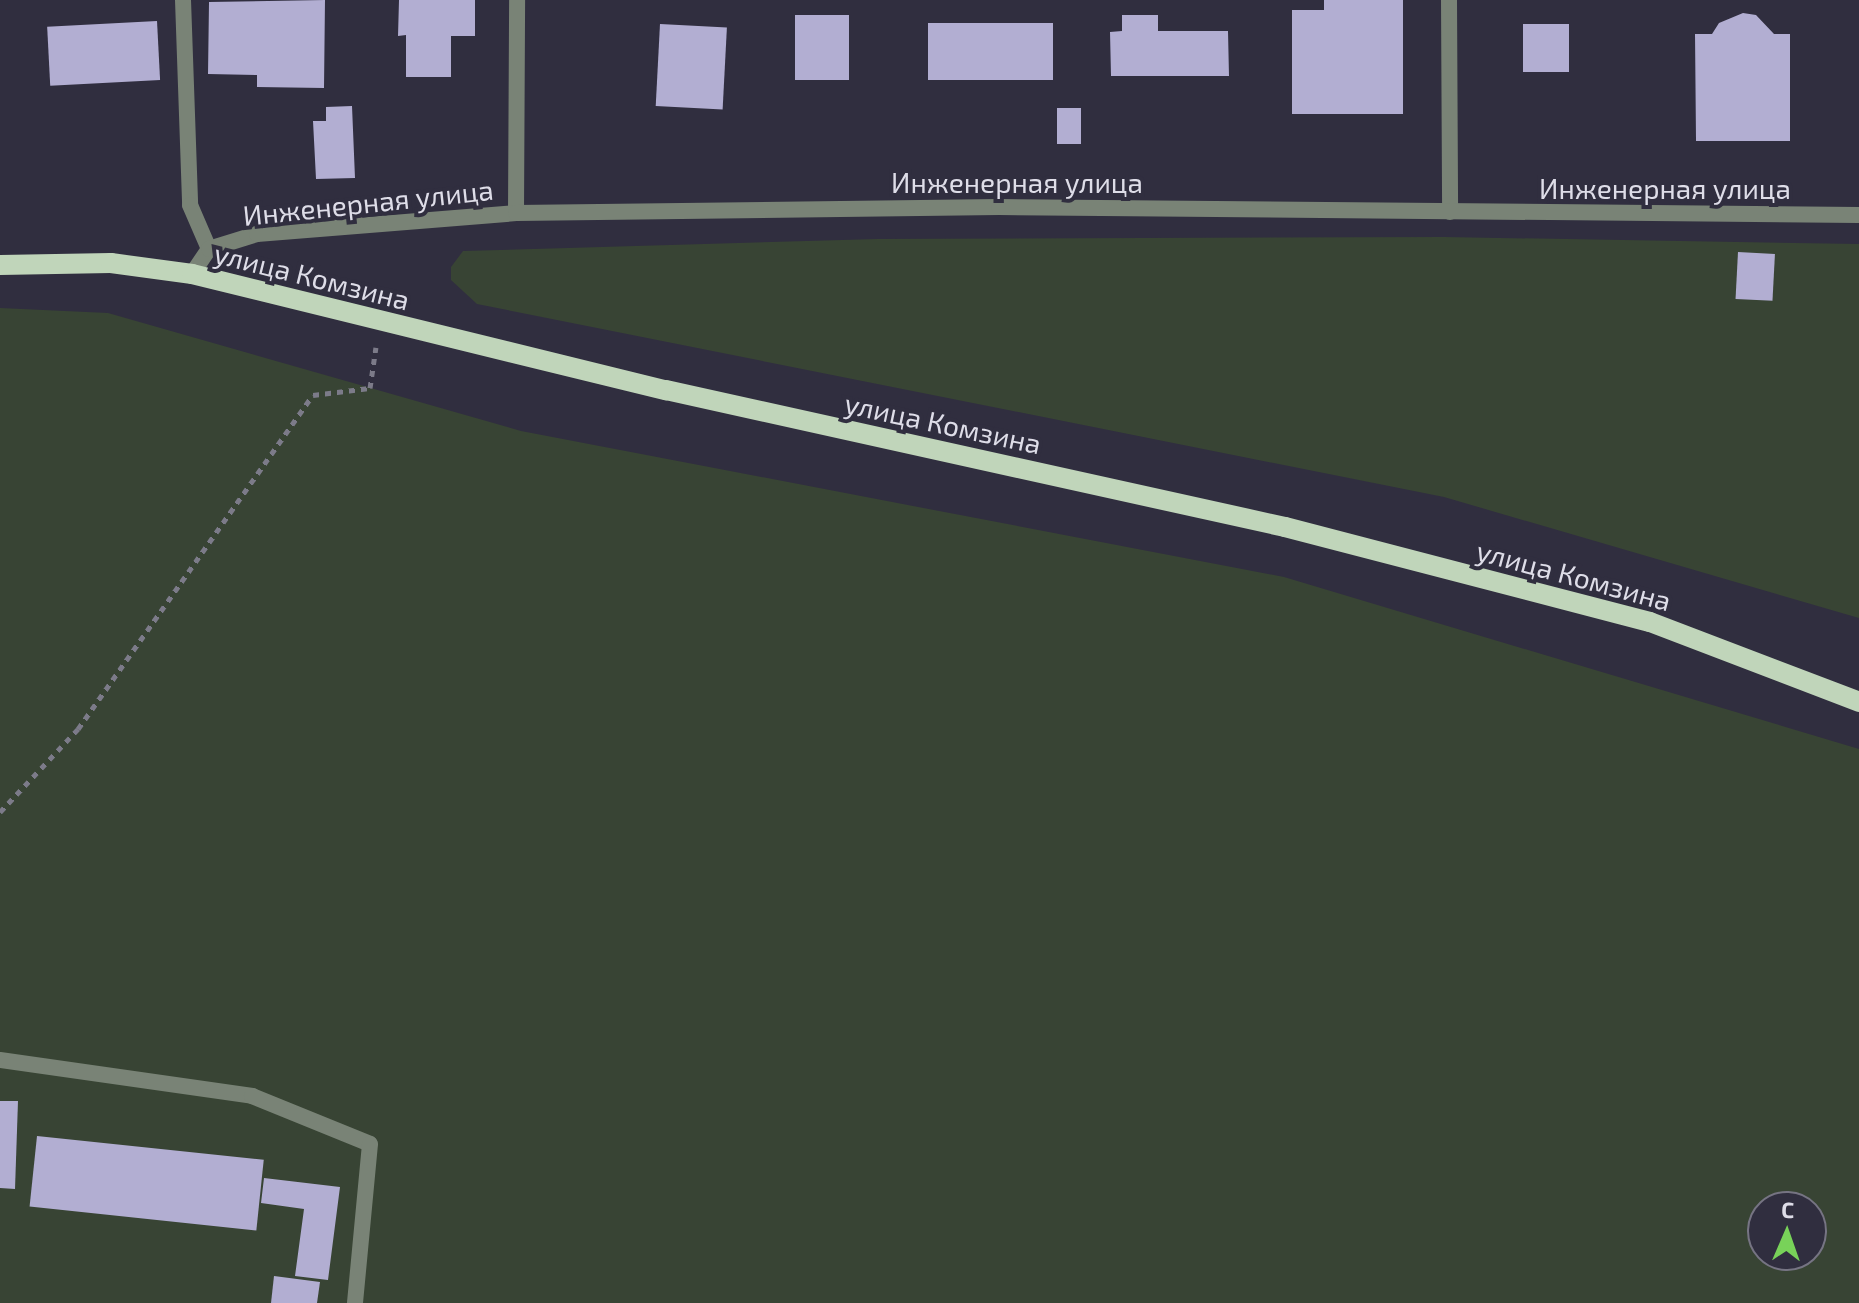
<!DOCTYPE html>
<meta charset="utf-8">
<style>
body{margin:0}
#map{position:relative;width:1859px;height:1303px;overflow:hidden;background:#302e3f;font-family:"Exo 2",sans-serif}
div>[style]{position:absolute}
.green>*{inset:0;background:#384434}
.building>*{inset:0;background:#b2aed2;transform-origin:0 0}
.path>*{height:5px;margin-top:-2.5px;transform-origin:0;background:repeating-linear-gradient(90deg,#7c7b89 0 6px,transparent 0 12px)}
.lane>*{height:16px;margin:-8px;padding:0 8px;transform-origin:8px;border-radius:8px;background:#798376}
.street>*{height:16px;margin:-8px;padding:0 8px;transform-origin:8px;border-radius:8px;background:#798376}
.primary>*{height:20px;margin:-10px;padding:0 10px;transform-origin:10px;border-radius:10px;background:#c0d5ba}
span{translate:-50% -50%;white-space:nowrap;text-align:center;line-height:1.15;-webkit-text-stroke:8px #302e3f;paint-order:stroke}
.street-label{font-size:28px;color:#dedde8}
.north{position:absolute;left:1747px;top:1191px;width:80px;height:80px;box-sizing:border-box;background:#302e3f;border:2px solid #767483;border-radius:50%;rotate:2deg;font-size:22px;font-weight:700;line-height:32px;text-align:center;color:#dedde8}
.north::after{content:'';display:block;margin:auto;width:28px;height:36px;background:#78d259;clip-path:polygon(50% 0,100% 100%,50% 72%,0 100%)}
</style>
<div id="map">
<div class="green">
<div style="clip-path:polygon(1444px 237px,1859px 244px,1859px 618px,1444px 497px,477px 304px,451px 280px,451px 267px,463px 251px,878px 239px)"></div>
<div style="clip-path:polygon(evenodd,0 308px,108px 313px,521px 431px,1284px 577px,1859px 749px,1859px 1303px,0 1303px,0 308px,1763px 1207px,1811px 1207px,1811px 1255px,1763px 1255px,1763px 1207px)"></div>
</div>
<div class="building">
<div style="clip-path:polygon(325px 0,324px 88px,257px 87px,257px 75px,208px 74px,209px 2px)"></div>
<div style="clip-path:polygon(399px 0,475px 0,475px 36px,451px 36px,451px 77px,406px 77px,406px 35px,398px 36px)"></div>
<div style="clip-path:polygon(1324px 0,1403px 0,1403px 114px,1292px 114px,1292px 10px,1324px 10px)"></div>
<div style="clip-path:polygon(1743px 13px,1756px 15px,1774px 34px,1790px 34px,1790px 141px,1696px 141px,1695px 34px,1712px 34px,1719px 23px)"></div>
<div style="left:795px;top:15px;width:54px;height:65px"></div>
<div style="clip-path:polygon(1122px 15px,1158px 15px,1158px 31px,1228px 31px,1229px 76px,1111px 76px,1110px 32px,1122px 31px)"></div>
<div style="left:157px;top:21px;width:59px;height:110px;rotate:87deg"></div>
<div style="left:928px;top:23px;width:125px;height:57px"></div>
<div style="left:660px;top:24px;width:67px;height:82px;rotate:3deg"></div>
<div style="left:1523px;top:24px;width:46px;height:48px"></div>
<div style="clip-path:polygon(352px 106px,355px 178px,316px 179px,313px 121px,326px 121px,326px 107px)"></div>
<div style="left:1057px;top:108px;width:24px;height:36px"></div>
<div style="left:1738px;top:252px;width:37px;height:47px;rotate:3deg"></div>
<div style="clip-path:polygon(0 1101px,18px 1101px,15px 1189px,0 1188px)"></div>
<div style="left:37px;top:1136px;width:228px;height:71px;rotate:6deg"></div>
<div style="clip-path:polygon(264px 1178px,340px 1187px,328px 1280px,295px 1276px,304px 1209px,261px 1203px)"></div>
<div style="clip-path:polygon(274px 1276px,320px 1282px,317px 1303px,271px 1303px)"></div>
</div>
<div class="path">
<div style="left:0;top:812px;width:114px;rotate:-46.8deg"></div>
<div style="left:78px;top:729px;width:408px;rotate:-54.9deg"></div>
<div style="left:313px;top:395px;width:57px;rotate:-7deg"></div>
<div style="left:370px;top:388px;width:41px;rotate:-81.7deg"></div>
</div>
<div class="lane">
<div style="left:183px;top:0;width:205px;rotate:88deg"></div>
<div style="left:190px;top:205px;width:48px;rotate:66.6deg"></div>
<div style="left:0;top:1060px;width:255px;rotate:8.1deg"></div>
<div style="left:252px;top:1096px;width:127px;rotate:22.1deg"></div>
<div style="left:370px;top:1144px;width:160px;rotate:95.4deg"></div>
</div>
<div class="street">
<div style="left:1449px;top:0;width:212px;rotate:89.7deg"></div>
<div style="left:516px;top:213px;width:213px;rotate:-89.7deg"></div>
<div style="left:192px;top:274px;width:30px;rotate:-56deg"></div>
<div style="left:209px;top:249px;width:50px;rotate:-17.4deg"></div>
<div style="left:257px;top:234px;width:260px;rotate:-4.6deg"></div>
<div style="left:516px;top:213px;width:483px;rotate:-0.7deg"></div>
<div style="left:999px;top:207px;width:860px;rotate:0.53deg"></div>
</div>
<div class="primary">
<div style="left:0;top:265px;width:111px;rotate:-1deg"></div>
<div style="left:111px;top:263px;width:82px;rotate:7.7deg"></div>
<div style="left:192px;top:274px;width:488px;rotate:13.8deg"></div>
<div style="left:666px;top:390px;width:634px;rotate:12.48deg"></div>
<div style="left:1285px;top:527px;width:377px;rotate:14.6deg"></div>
<div style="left:1650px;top:622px;width:224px;rotate:20.9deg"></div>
</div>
<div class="street-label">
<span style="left:1017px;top:182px">Инженерная улица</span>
<span style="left:1665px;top:188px">Инженерная улица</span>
<span style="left:368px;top:202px;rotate:-6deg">Инженерная улица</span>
<span style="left:312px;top:276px;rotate:14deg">улица Комзина</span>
<span style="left:943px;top:423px;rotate:12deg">улица Комзина</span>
<span style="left:1574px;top:575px;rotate:15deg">улица Комзина</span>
</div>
<div class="north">С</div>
</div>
